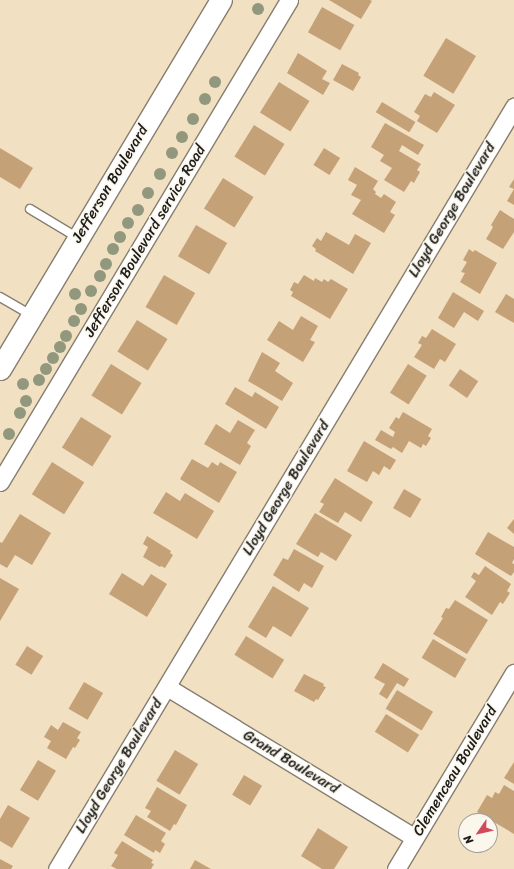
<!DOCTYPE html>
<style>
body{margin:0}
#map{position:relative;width:514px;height:869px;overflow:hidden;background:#f2e0c2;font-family:Sriracha,sans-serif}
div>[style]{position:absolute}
.building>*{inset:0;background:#c5a177;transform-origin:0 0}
.roads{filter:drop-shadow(1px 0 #877e6f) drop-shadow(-1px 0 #877e6f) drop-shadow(0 1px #877e6f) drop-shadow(0 -1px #877e6f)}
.service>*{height:8px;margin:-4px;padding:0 4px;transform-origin:4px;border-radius:4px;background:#fff}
.minor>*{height:17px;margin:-8.5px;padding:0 8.5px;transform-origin:8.5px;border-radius:8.5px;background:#fff}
.tertiary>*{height:21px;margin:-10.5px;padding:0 10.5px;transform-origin:10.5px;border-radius:10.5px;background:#fff}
.trees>*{width:12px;height:12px;margin:-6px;border-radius:50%;background:#92987d}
span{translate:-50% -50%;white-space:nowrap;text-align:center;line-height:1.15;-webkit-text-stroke:3.5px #fbf7ec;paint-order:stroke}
.street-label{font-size:15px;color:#1c1c1c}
.north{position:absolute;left:458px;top:813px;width:40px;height:40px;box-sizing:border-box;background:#fbf7ec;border:1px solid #a29f99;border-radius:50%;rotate:236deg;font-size:11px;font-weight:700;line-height:16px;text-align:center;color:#1c1c1c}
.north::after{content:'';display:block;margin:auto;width:14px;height:18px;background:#d1495b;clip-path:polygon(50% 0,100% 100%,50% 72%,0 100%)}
</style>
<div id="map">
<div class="building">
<div style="clip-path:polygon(329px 0,370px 0,372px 1px,361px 19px)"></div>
<div style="left:322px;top:7px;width:37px;height:29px;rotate:29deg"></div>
<div style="left:446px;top:38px;width:35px;height:44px;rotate:31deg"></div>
<div style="clip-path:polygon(298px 53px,327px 71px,322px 79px,330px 83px,323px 95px,287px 73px)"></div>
<div style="clip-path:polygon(342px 64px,359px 73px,358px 75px,361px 77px,353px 91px,333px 80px)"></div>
<div style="left:279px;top:82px;width:36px;height:36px;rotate:32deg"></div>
<div style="clip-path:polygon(434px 92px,455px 105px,437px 133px,417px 121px,420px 116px,414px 112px,425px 94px,431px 97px)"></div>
<div style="left:382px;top:102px;width:39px;height:12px;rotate:31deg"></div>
<div style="clip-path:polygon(385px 123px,424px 145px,418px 155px,402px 145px,399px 151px,421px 164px,417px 170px,420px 172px,414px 183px,411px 181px,404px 192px,384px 180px,392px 168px,380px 161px,384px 155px,371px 147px)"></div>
<div style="left:254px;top:125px;width:36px;height:37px;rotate:32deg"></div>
<div style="clip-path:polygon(0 148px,33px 168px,20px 189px,0 177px)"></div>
<div style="left:324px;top:148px;width:19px;height:20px;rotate:32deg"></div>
<div style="clip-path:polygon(355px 167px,378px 181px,373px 189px,376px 192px,375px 194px,381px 198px,384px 194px,396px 202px,390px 212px,395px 215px,384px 233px,352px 214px,361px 200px,351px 195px,357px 185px,348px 180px)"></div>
<div style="left:223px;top:178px;width:36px;height:36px;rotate:32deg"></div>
<div style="clip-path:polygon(514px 179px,514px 205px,507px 201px,514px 189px,509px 187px)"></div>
<div style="clip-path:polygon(500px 210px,514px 219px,514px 232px,503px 249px,486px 239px,493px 227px,491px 225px)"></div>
<div style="left:196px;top:225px;width:36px;height:36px;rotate:30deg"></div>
<div style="clip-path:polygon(326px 232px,349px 245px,355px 234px,371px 243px,353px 274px,315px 251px,316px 249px,312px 246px,317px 238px,321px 241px)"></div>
<div style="clip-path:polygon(469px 249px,473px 252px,475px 250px,497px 263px,480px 294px,460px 282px,465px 273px,461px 272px,467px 262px,463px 260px)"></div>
<div style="left:164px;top:275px;width:36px;height:37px;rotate:30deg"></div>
<div style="clip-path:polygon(304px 275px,314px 281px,315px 278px,322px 282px,324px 279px,328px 282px,331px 279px,348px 289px,330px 319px,291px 296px,293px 292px,290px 290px,294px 282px,298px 284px)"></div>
<div style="clip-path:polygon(453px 292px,484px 311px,478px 321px,464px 312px,454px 328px,438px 318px)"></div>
<div style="clip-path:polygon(506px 294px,514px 299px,514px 323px,495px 312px)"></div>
<div style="clip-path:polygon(301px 316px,318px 326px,310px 340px,315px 342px,303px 362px,267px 340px,279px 321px,293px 330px)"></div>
<div style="left:137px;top:320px;width:36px;height:37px;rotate:32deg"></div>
<div style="clip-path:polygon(432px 329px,456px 344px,445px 362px,440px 359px,434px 369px,414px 357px,422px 345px,418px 343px,422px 336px,426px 338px)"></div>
<div style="clip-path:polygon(262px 352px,280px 363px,275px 371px,293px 383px,282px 401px,248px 381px)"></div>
<div style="left:111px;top:364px;width:36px;height:37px;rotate:32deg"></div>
<div style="left:408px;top:364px;width:22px;height:34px;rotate:32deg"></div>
<div style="left:460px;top:369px;width:22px;height:20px;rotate:34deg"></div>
<div style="clip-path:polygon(235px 387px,252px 397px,255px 392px,279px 407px,266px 429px,225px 404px)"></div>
<div style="clip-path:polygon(403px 412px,432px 429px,428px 436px,431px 438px,426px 446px,423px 444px,421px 448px,409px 441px,402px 453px,393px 447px,391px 449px,375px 440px,381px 430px,393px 437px,395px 432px,389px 428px,396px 417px,399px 419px)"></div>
<div style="left:81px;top:417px;width:36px;height:36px;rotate:32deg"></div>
<div style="clip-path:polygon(238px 420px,255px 430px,247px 443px,251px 446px,240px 465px,204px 444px,216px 424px,230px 433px)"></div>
<div style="clip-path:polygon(364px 441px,396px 460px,390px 470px,384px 466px,379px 475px,373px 471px,367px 482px,347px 471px)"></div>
<div style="clip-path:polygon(192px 459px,208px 468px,212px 462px,218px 466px,220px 462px,237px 472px,219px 503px,180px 479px)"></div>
<div style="left:52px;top:462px;width:38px;height:38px;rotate:32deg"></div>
<div style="clip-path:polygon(335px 478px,373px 502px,361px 522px,345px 512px,338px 523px,319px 512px,324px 504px,320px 502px)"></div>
<div style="left:404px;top:489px;width:20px;height:22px;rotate:30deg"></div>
<div style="clip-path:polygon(166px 492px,180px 501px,185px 493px,214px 511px,197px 539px,153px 513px)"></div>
<div style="clip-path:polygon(315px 513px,352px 535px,336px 561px,321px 552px,318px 557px,296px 544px)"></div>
<div style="clip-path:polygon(20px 514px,51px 533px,32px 565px,15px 555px,7px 568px,0 564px,0 542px,2px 543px)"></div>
<div style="clip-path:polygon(514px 519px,514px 534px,507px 528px)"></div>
<div style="clip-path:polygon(488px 532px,514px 547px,514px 559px,512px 563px,514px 564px,514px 572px,511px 576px,475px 554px)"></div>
<div style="clip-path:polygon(147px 536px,171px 551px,170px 553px,173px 555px,165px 568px,161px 566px,160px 567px,143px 557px,148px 547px,143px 544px)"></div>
<div style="clip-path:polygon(294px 549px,324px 566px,312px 588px,304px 583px,299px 592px,273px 575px,283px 558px,288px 560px)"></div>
<div style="clip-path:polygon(485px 566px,511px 584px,507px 591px,510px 593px,503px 604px,500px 602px,492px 615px,465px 597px,476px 581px,471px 577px,474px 572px,479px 575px)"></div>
<div style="clip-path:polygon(122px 573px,143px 586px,151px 574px,167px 584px,147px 617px,109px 594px)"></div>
<div style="clip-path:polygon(0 578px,19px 589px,0 621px)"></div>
<div style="clip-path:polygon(273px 586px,309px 608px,291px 637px,273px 626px,266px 638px,248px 627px)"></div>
<div style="clip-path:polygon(455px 600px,488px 620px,467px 654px,433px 634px,443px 618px,441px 617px,446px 608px,449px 609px)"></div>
<div style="left:246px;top:636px;width:45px;height:22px;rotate:32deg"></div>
<div style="left:433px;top:639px;width:39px;height:22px;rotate:31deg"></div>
<div style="left:27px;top:646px;width:19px;height:22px;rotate:32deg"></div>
<div style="clip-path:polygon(383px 663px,409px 679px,404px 687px,397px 683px,387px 699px,379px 694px,385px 684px,374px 678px)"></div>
<div style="clip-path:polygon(304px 674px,324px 684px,323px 686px,326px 687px,318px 700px,316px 699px,314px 702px,294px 691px)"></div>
<div style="left:84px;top:682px;width:22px;height:31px;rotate:30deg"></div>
<div style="left:397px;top:690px;width:42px;height:22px;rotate:31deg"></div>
<div style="left:386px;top:714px;width:39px;height:21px;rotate:32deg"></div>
<div style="clip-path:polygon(63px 722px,81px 732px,77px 738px,80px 740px,75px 748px,73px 747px,66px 759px,47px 748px,51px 741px,44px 737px,51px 725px,58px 730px)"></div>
<div style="left:175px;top:750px;width:27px;height:36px;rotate:31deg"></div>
<div style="left:38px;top:760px;width:21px;height:35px;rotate:31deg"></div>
<div style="clip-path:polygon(514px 762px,514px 784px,504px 778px)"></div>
<div style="left:244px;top:775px;width:21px;height:23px;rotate:31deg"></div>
<div style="clip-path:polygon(504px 785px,514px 791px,514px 834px,477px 812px,487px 795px,492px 798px,495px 792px,499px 794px)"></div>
<div style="clip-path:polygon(157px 787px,187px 805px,176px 825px,174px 824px,170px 831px,147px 817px,151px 811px,145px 808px)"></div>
<div style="clip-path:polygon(8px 805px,30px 818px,12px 848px,0 841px,0 819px)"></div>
<div style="clip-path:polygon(136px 815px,166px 833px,161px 841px,165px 844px,160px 853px,155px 850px,154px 853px,124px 835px)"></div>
<div style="clip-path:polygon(318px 828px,348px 847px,334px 869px,322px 869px,301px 856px)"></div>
<div style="clip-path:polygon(122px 841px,153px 860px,151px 863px,154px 864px,151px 869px,117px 869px,111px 866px,118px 855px,114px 853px)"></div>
<div style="clip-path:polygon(0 859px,13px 866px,11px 869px,0 869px)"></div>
<div style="clip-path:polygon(195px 860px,211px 869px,190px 869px)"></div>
</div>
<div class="roads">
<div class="service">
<div style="left:30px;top:209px;width:56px;rotate:31.1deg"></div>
<div style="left:0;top:297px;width:36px;rotate:30deg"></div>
</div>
<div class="minor">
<div style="left:0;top:482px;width:562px;rotate:-59.05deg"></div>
<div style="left:167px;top:687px;width:290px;rotate:31.3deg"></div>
<div style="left:57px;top:869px;width:889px;rotate:-59.05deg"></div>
<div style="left:396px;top:869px;width:229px;rotate:-59deg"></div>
</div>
<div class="tertiary">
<div style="left:0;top:369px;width:430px;rotate:-59.1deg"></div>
</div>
</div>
<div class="trees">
<div style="left:258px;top:9px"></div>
<div style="left:215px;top:82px"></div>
<div style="left:205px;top:99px"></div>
<div style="left:193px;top:119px"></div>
<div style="left:182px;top:137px"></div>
<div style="left:172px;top:153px"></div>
<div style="left:160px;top:174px"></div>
<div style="left:148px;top:193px"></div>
<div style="left:138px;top:210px"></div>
<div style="left:128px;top:223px"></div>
<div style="left:120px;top:237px"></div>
<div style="left:113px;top:249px"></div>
<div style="left:106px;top:264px"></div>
<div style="left:100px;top:276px"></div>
<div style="left:91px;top:291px"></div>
<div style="left:75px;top:294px"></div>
<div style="left:81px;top:309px"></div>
<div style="left:74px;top:321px"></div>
<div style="left:66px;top:336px"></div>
<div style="left:60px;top:347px"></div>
<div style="left:53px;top:358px"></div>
<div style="left:46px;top:369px"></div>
<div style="left:39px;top:380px"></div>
<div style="left:23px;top:384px"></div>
<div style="left:26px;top:401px"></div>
<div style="left:20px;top:413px"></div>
<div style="left:9px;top:434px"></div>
</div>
<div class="street-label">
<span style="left:110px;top:184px;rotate:-59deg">Jefferson Boulevard</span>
<span style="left:452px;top:210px;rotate:-59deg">Lloyd George Boulevard</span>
<span style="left:145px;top:241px;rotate:-59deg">Jefferson Boulevard service Road</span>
<span style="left:286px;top:488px;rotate:-59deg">Lloyd George Boulevard</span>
<span style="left:291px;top:762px;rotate:31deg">Grand Boulevard</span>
<span style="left:119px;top:766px;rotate:-59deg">Lloyd George Boulevard</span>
<span style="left:455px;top:771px;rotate:-59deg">Clemenceau Boulevard</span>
</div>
<div class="north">N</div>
</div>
